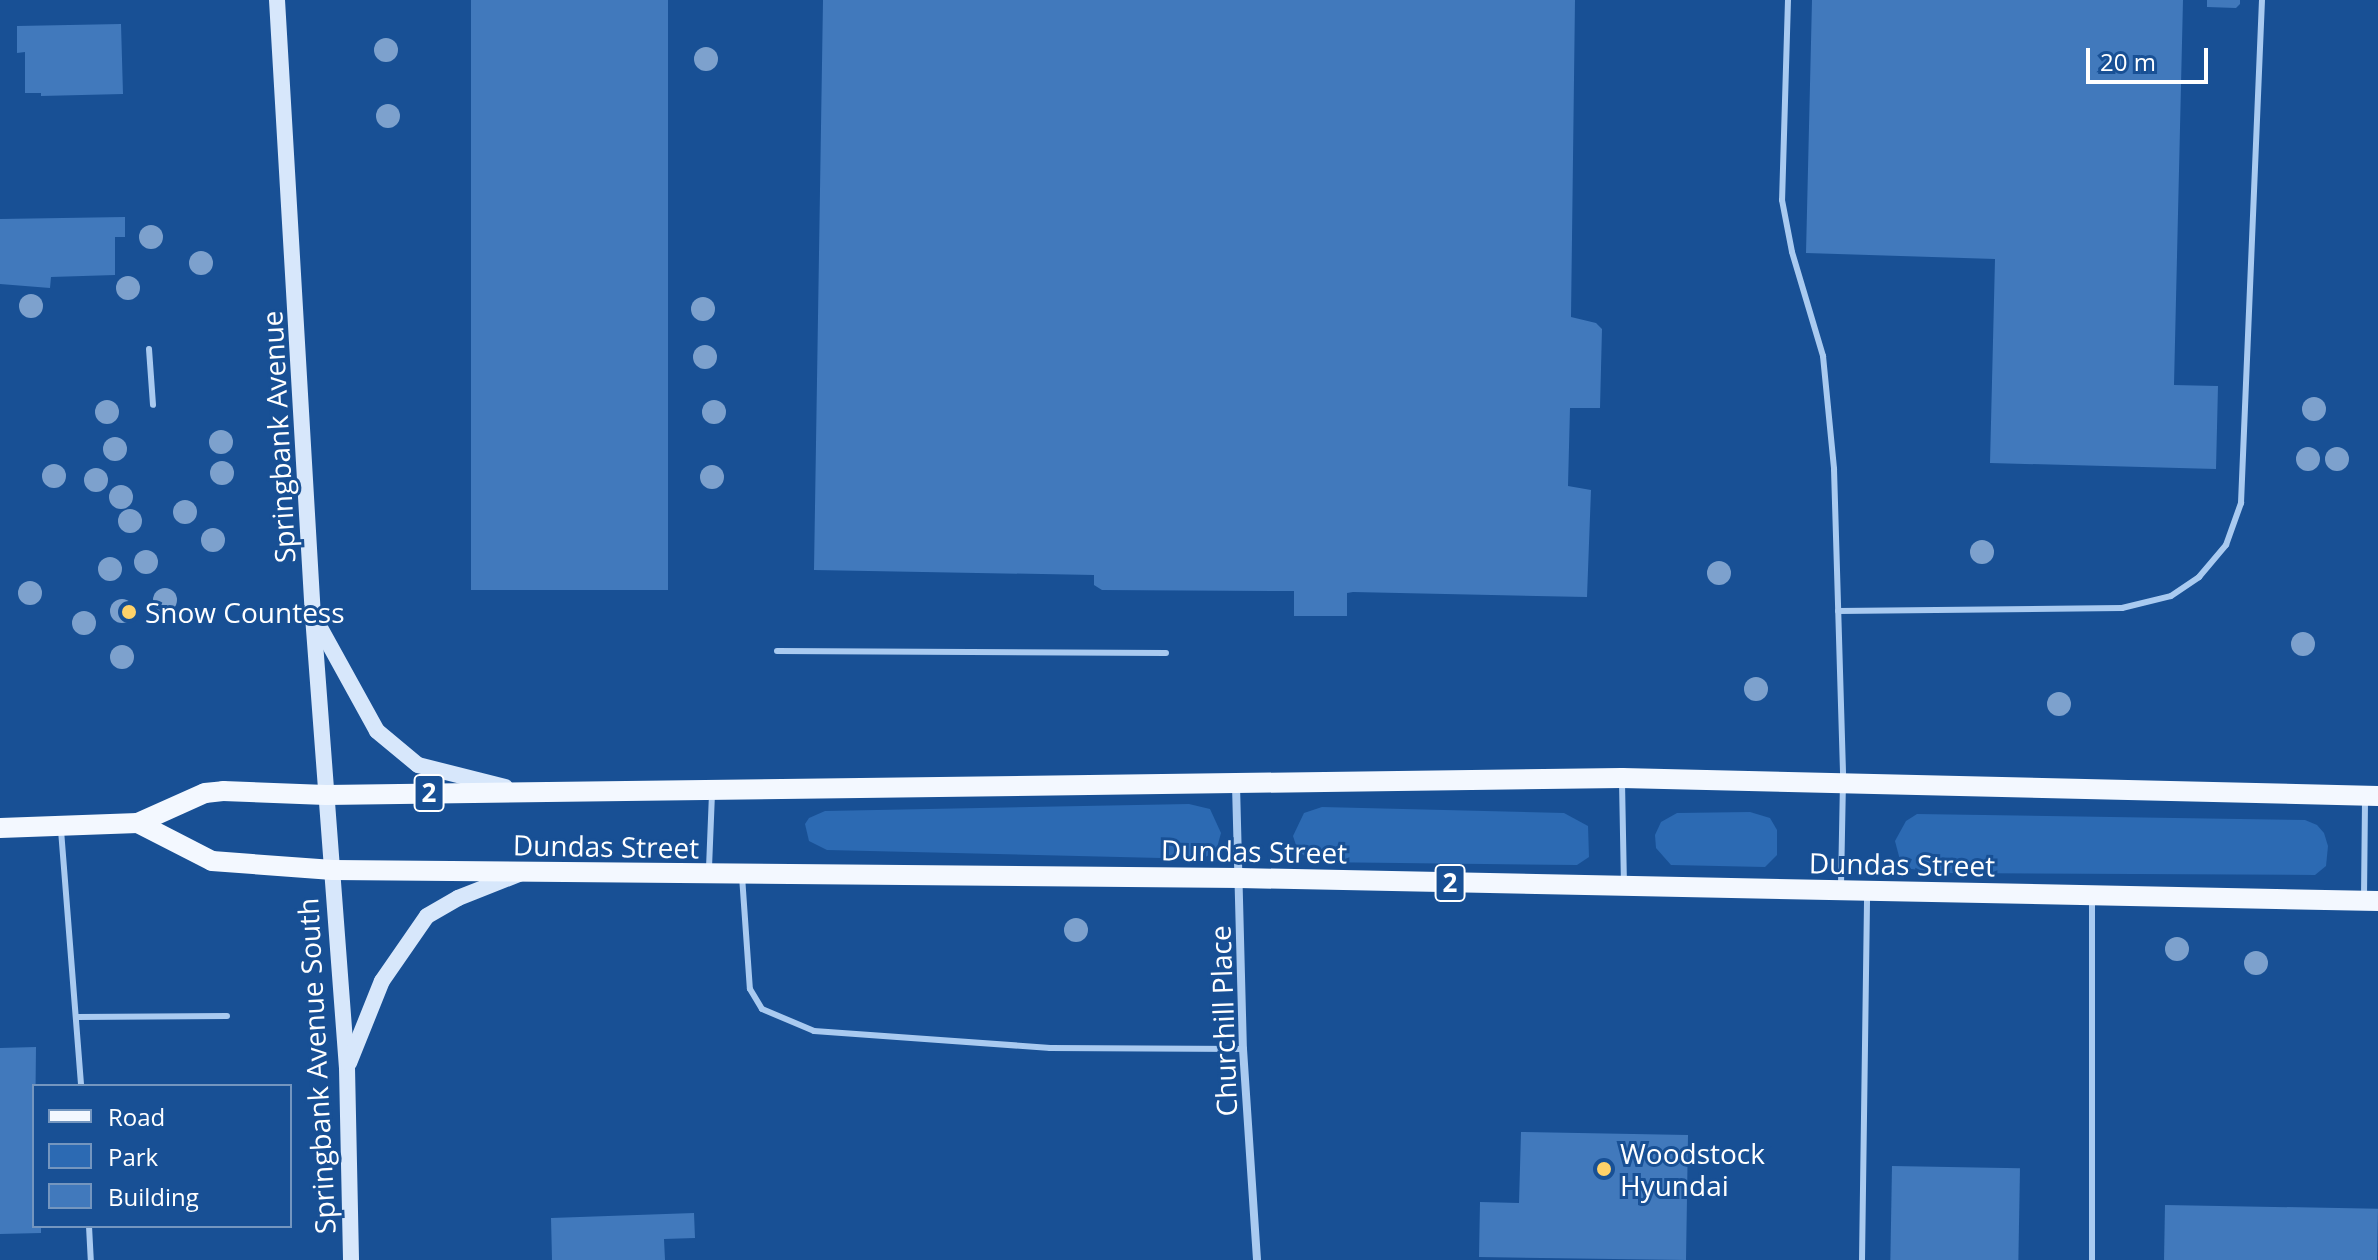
<!DOCTYPE html>
<style>
body{margin:0}
#map{position:relative;width:2378px;height:1260px;overflow:hidden;background:#185095;font-family:"Open Sans",sans-serif}
div>[style]{position:absolute}
.green>*{inset:0;background:#2c6ab3}
.building>*{inset:0;background:#4179bc;transform-origin:0 0}
.service>*{height:6px;margin:-3px;padding:0 3px;transform-origin:3px;border-radius:3px;background:#a9caf0}
.minor>*{height:8px;margin:-4px;padding:0 4px;transform-origin:4px;border-radius:4px;background:#a9caf0}
.secondary>*{height:16px;margin:-8px;padding:0 8px;transform-origin:8px;border-radius:8px;background:#d7e7fb}
.primary>*{height:20px;margin:-10px;padding:0 10px;transform-origin:10px;border-radius:10px;background:#f3f8ff}
.trees>*{width:24px;height:24px;margin:-12px;border-radius:50%;background:#7da1cd}
.dots>*{width:22px;height:22px;translate:-50% -50%;box-sizing:border-box;border:4px solid #185095;border-radius:50%}
span{translate:-50% -50%;white-space:nowrap;text-align:center;line-height:1.15;-webkit-text-stroke:6px #185095;paint-order:stroke}
.shield-label span{padding:2px 6px;background:#185095;border:2px solid;border-radius:6px;-webkit-text-stroke-width:0}
.shield-label{font-size:26px;color:#fff;font-weight:700}
.street-label{font-size:28px;color:#fff}
.poi-label{font-size:28px;color:#fff}
.left{translate:0 -50%;text-align:left}
.legend{position:absolute;left:32px;top:1084px;width:260px;height:144px;box-sizing:border-box;background:#185095;border:2px solid #7496bf;margin:0;padding:10px 14px;list-style:none;font-size:24px;color:#fff}
.legend li{display:flex;align-items:center;gap:16px;height:40px}
.legend b{width:40px;border:2px solid #7496bf}
.scale{position:absolute;left:2086px;top:48px;width:122px;height:36px;box-sizing:border-box;border:4px solid #fff;border-top:0;padding-left:10px;font-size:24px;line-height:28px;white-space:nowrap;color:#fff;-webkit-text-stroke:6px #185095;paint-order:stroke}
</style>
<div id="map">
<div class="green">
<div style="clip-path:polygon(1189px 804px,1210px 809px,1221px 833px,1216px 851px,1202px 859px,827px 850px,809px 841px,805px 824px,809px 818px,825px 811px)"></div>
<div style="clip-path:polygon(1322px 807px,1564px 813px,1588px 826px,1589px 857px,1577px 865px,1313px 862px,1298px 851px,1293px 836px,1304px 813px)"></div>
<div style="clip-path:polygon(1750px 812px,1770px 818px,1777px 830px,1777px 855px,1765px 867px,1671px 865px,1656px 848px,1655px 835px,1661px 822px,1677px 813px)"></div>
<div style="clip-path:polygon(1917px 814px,2305px 820px,2317px 825px,2324px 833px,2328px 846px,2326px 866px,2315px 875px,1947px 873px,1911px 869px,1900px 860px,1895px 841px,1906px 821px)"></div>
</div>
<div class="building">
<div style="left:471px;top:0;width:197px;height:590px"></div>
<div style="clip-path:polygon(823px 0,1575px 0,1571px 317px,1596px 323px,1602px 329px,1600px 408px,1570px 408px,1568px 486px,1591px 490px,1587px 597px,1353px 592px,1347px 593px,1347px 616px,1294px 616px,1294px 591px,1102px 590px,1094px 585px,1094px 575px,814px 570px)"></div>
<div style="clip-path:polygon(1812px 0,2183px 0,2174px 385px,2218px 386px,2216px 469px,1990px 463px,1995px 259px,1806px 253px)"></div>
<div style="clip-path:polygon(2207px 0,2240px 0,2240px 4px,2236px 8px,2207px 7px)"></div>
<div style="clip-path:polygon(121px 24px,123px 94px,41px 96px,41px 93px,25px 93px,25px 52px,17px 53px,17px 26px)"></div>
<div style="clip-path:polygon(125px 217px,125px 237px,115px 237px,115px 275px,51px 277px,50px 288px,0 284px,0 219px)"></div>
<div style="clip-path:polygon(36px 1047px,34px 1226px,41px 1226px,41px 1233px,0 1234px,0 1048px)"></div>
<div style="clip-path:polygon(1521px 1132px,1688px 1135px,1686px 1260px,1479px 1257px,1480px 1202px,1519px 1203px)"></div>
<div style="left:1892px;top:1166px;width:128px;height:94px;rotate:1deg"></div>
<div style="left:2165px;top:1205px;width:213px;height:55px;rotate:1deg"></div>
<div style="clip-path:polygon(694px 1213px,695px 1238px,664px 1239px,665px 1260px,552px 1260px,551px 1218px)"></div>
</div>
<div class="service">
<div style="left:1788px;top:0;width:200px;rotate:91.7deg"></div>
<div style="left:1782px;top:200px;width:53px;rotate:79.1deg"></div>
<div style="left:1792px;top:252px;width:109px;rotate:73.4deg"></div>
<div style="left:1823px;top:356px;width:114px;rotate:84.4deg"></div>
<div style="left:1834px;top:469px;width:312px;rotate:88.3deg"></div>
<div style="left:1843px;top:781px;width:107px;rotate:91.1deg"></div>
<div style="left:149px;top:349px;width:56px;rotate:85.9deg"></div>
<div style="left:1838px;top:611px;width:284px;rotate:-0.6deg"></div>
<div style="left:2122px;top:608px;width:50px;rotate:-13.8deg"></div>
<div style="left:2171px;top:596px;width:34px;rotate:-34deg"></div>
<div style="left:2199px;top:577px;width:42px;rotate:-49.8deg"></div>
<div style="left:2226px;top:545px;width:45px;rotate:-70.3deg"></div>
<div style="left:2241px;top:503px;width:503px;rotate:-87.61deg"></div>
<div style="left:777px;top:651px;width:389px;rotate:0.3deg"></div>
<div style="left:1622px;top:782px;width:101px;rotate:88.9deg"></div>
<div style="left:61px;top:830px;width:257px;rotate:85.5deg"></div>
<div style="left:709px;top:868px;width:76px;rotate:-87.7deg"></div>
<div style="left:742px;top:876px;width:113px;rotate:86deg"></div>
<div style="left:750px;top:989px;width:23px;rotate:59deg"></div>
<div style="left:762px;top:1009px;width:56px;rotate:22.9deg"></div>
<div style="left:814px;top:1031px;width:237px;rotate:4.1deg"></div>
<div style="left:1050px;top:1048px;width:193px;rotate:0.3deg"></div>
<div style="left:2364px;top:897px;width:97px;rotate:-89.4deg"></div>
<div style="left:77px;top:1017px;width:150px;rotate:-0.4deg"></div>
<div style="left:89px;top:1226px;width:34px;rotate:87deg"></div>
<div style="left:1862px;top:1260px;width:365px;rotate:-89.2deg"></div>
<div style="left:2092px;top:1260px;width:361px;rotate:-90deg"></div>
</div>
<div class="minor">
<div style="left:1236px;top:785px;width:264px;rotate:88.5deg"></div>
<div style="left:1243px;top:1049px;width:211px;rotate:86.2deg"></div>
</div>
<div class="secondary">
<div style="left:277px;top:0;width:617px;rotate:86.66deg"></div>
<div style="left:313px;top:616px;width:453px;rotate:85.7deg"></div>
<div style="left:347px;top:1068px;width:192px;rotate:88.8deg"></div>
<div style="left:318px;top:624px;width:122px;rotate:61.1deg"></div>
<div style="left:377px;top:731px;width:53px;rotate:39.7deg"></div>
<div style="left:418px;top:765px;width:90px;rotate:14.2deg"></div>
<div style="left:349px;top:1063px;width:88px;rotate:-68.1deg"></div>
<div style="left:382px;top:981px;width:79px;rotate:-55.3deg"></div>
<div style="left:427px;top:916px;width:36px;rotate:-30deg"></div>
<div style="left:458px;top:898px;width:66px;rotate:-21.5deg"></div>
</div>
<div class="primary">
<div style="left:138px;top:823px;width:83px;rotate:27.2deg"></div>
<div style="left:212px;top:861px;width:121px;rotate:4.3deg"></div>
<div style="left:333px;top:870px;width:907px;rotate:0.51deg"></div>
<div style="left:1240px;top:878px;width:1138px;rotate:1.16deg"></div>
<div style="left:0;top:828px;width:138px;rotate:-2.1deg"></div>
<div style="left:138px;top:823px;width:73px;rotate:-24.1deg"></div>
<div style="left:205px;top:793px;width:18px;rotate:-6deg"></div>
<div style="left:223px;top:791px;width:103px;rotate:2.2deg"></div>
<div style="left:326px;top:795px;width:1296px;rotate:-0.75deg"></div>
<div style="left:1622px;top:778px;width:756px;rotate:1.36deg"></div>
</div>
<div class="trees">
<div style="left:386px;top:50px"></div>
<div style="left:706px;top:59px"></div>
<div style="left:388px;top:116px"></div>
<div style="left:151px;top:237px"></div>
<div style="left:201px;top:263px"></div>
<div style="left:128px;top:288px"></div>
<div style="left:31px;top:306px"></div>
<div style="left:703px;top:309px"></div>
<div style="left:705px;top:357px"></div>
<div style="left:2314px;top:409px"></div>
<div style="left:107px;top:412px"></div>
<div style="left:714px;top:412px"></div>
<div style="left:221px;top:442px"></div>
<div style="left:115px;top:449px"></div>
<div style="left:2308px;top:459px"></div>
<div style="left:2337px;top:459px"></div>
<div style="left:222px;top:473px"></div>
<div style="left:54px;top:476px"></div>
<div style="left:712px;top:477px"></div>
<div style="left:96px;top:480px"></div>
<div style="left:121px;top:497px"></div>
<div style="left:185px;top:512px"></div>
<div style="left:130px;top:521px"></div>
<div style="left:213px;top:540px"></div>
<div style="left:1982px;top:552px"></div>
<div style="left:146px;top:562px"></div>
<div style="left:110px;top:569px"></div>
<div style="left:1719px;top:573px"></div>
<div style="left:30px;top:593px"></div>
<div style="left:165px;top:600px"></div>
<div style="left:122px;top:611px"></div>
<div style="left:84px;top:623px"></div>
<div style="left:2303px;top:644px"></div>
<div style="left:122px;top:657px"></div>
<div style="left:1756px;top:689px"></div>
<div style="left:2059px;top:704px"></div>
<div style="left:1076px;top:930px"></div>
<div style="left:2177px;top:949px"></div>
<div style="left:2256px;top:963px"></div>
</div>
<div class="dots">
<div style="left:129px;top:612px;background:#ffd269"></div>
<div style="left:1604px;top:1169px;background:#ffd269"></div>
</div>
<div class="shield-label">
<span style="left:429px;top:793px">2</span>
<span style="left:1450px;top:883px">2</span>
</div>
<div class="street-label">
<span style="left:278px;top:437px;rotate:-93deg">Springbank Avenue</span>
<span style="left:606px;top:846px;rotate:1deg">Dundas Street</span>
<span style="left:1254px;top:851px;rotate:1deg">Dundas Street</span>
<span style="left:1902px;top:864px;rotate:1deg">Dundas Street</span>
<span style="left:1223px;top:1021px;rotate:-92deg">Churchill Place</span>
<span style="left:316px;top:1066px;rotate:-93deg">Springbank Avenue South</span>
</div>
<div class="poi-label">
<span class="left" style="left:145px;top:612px">Snow Countess</span>
<span class="left" style="left:1620px;top:1169px">Woodstock<br>Hyundai</span>
</div>
<ul class="legend">
<li><b style="height:10px;background:#f3f8ff"></b>Road</li>
<li><b style="height:22px;background:#2c6ab3"></b>Park</li>
<li><b style="height:22px;background:#4179bc"></b>Building</li>
</ul>
<div class="scale">20 m</div>
</div>
